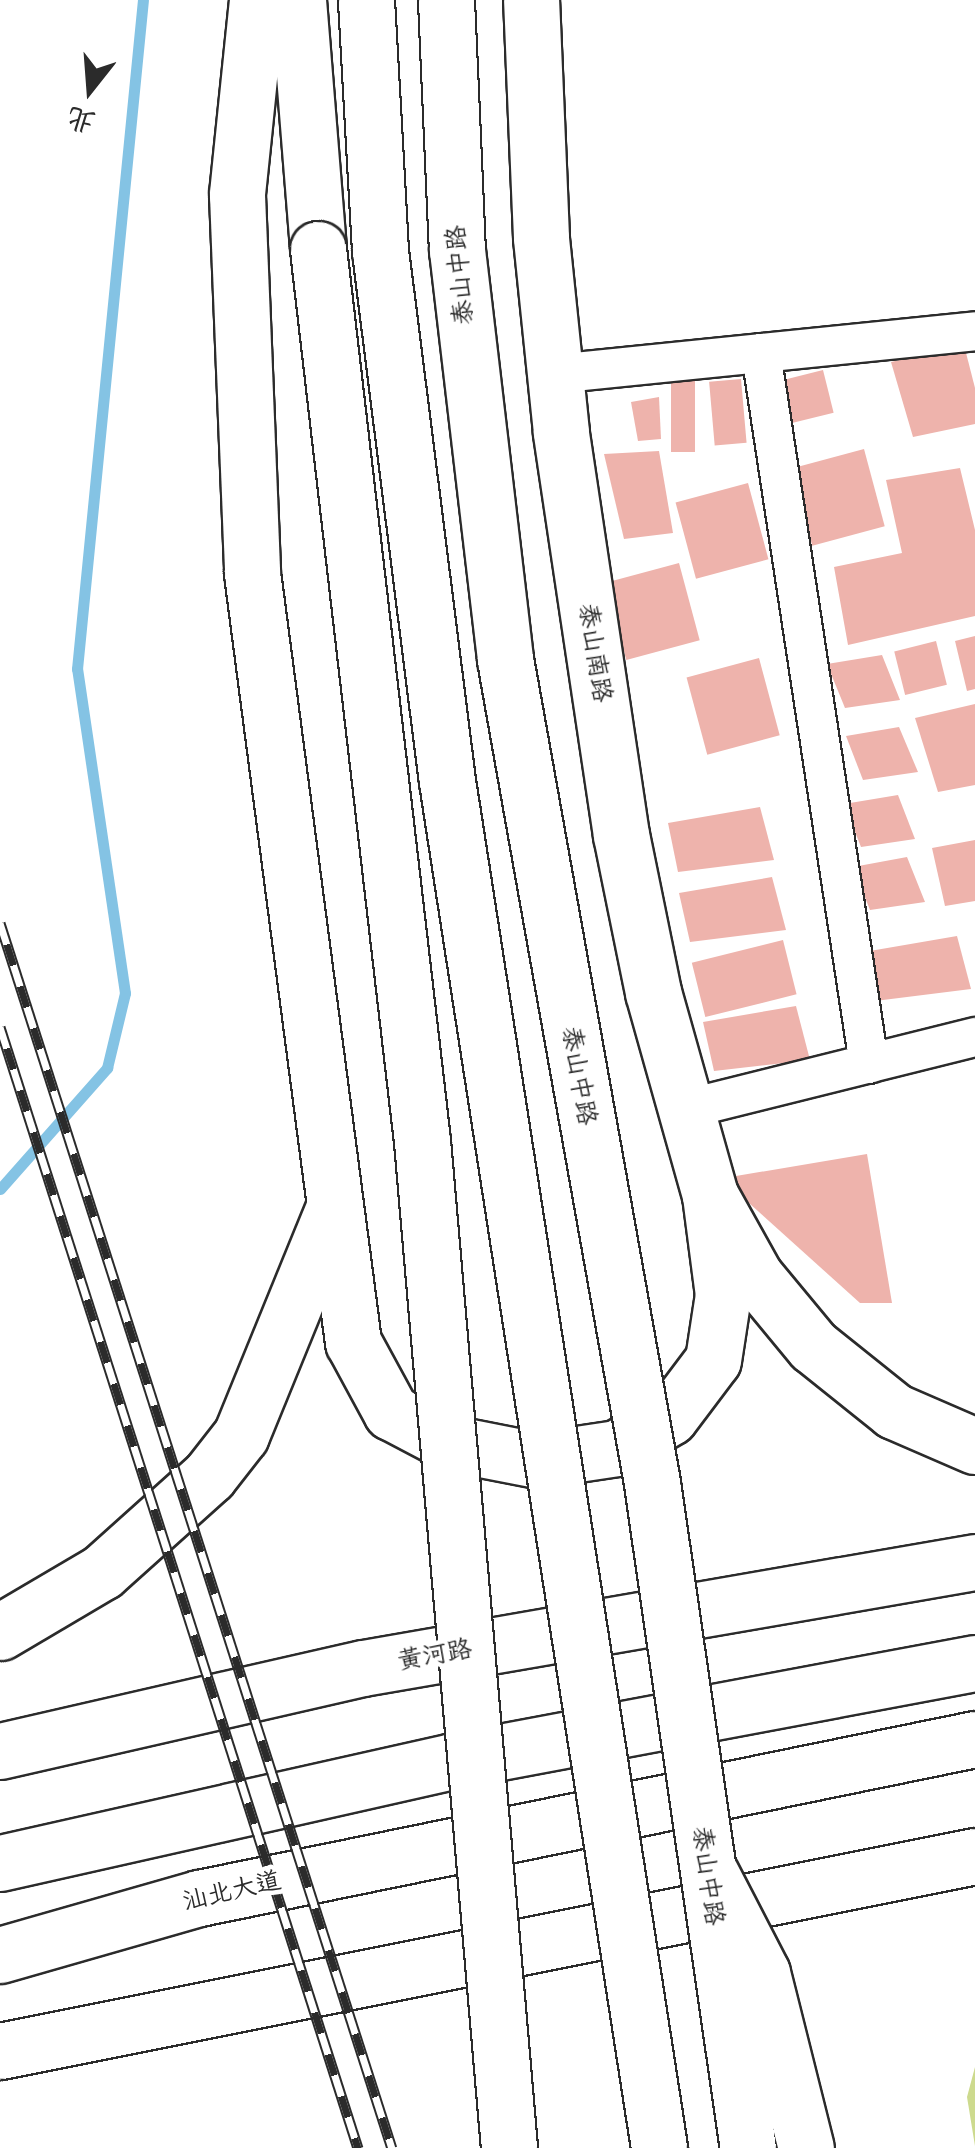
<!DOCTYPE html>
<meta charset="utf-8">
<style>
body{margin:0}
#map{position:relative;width:975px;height:2148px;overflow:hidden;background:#fff;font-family:Pangolin,"LXGW WenKai TC",sans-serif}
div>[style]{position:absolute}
.green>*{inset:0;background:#cdda8e}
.stream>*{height:11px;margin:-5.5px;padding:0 5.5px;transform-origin:5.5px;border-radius:5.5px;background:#84c3e4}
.building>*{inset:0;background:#eeb3ac;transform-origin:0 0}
.roads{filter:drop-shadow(2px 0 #2b2b2b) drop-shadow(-2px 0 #2b2b2b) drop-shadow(0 2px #2b2b2b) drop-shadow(0 -2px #2b2b2b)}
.street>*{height:38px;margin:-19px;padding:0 19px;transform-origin:19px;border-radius:19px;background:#fff}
.secondary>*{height:55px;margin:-27.5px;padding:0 27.5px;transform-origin:27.5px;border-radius:27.5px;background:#fff}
.primary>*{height:55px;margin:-27.5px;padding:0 27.5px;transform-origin:27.5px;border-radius:27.5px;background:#fff}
.highway>*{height:55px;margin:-27.5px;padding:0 27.5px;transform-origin:27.5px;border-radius:27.5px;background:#fff}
.rail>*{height:11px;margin-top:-5.5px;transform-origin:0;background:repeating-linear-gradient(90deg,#fff 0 22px,#2b2b2b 0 44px);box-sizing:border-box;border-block:2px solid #2b2b2b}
.bridges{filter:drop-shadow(2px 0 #2b2b2b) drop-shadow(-2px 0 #2b2b2b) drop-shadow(0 2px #2b2b2b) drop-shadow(0 -2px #2b2b2b)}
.primary-bridge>*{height:55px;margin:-27.5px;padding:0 27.5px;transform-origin:27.5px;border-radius:27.5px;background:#fff}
.highway-bridge>*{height:55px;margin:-27.5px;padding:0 27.5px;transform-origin:27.5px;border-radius:27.5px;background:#fff}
span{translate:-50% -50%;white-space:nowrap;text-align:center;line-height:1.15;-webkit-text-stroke:9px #fff;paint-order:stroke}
.street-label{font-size:25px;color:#2b2b2b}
.north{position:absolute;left:40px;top:40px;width:100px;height:100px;-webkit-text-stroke:8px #fff;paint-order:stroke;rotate:197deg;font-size:28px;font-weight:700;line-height:40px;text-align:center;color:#2b2b2b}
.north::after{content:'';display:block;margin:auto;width:35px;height:45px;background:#2b2b2b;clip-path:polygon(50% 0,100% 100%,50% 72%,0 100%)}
</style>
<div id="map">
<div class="green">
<div style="clip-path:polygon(975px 2067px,975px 2146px,967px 2097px)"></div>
</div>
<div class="stream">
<div style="left:0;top:1189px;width:162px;rotate:-48.5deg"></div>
<div style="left:107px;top:1068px;width:77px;rotate:-76.5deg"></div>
<div style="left:125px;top:993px;width:328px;rotate:-98.4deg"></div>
<div style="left:77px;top:669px;width:672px;rotate:-84.37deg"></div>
</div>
<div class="building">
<div style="clip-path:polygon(964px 345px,975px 388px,975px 424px,913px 437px,891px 362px)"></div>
<div style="left:823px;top:370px;width:44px;height:43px;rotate:76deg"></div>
<div style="left:741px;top:379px;width:64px;height:32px;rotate:85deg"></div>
<div style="left:671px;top:381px;width:24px;height:71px"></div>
<div style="clip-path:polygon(659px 397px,661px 439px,638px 441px,631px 402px)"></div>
<div style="left:864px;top:449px;width:80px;height:75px;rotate:75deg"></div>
<div style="clip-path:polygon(659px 451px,673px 533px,624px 539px,604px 454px)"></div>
<div style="clip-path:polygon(960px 468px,975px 530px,975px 616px,848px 645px,834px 567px,902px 553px,886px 480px)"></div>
<div style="left:748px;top:483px;width:79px;height:75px;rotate:75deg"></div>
<div style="left:679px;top:563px;width:80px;height:76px;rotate:75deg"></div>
<div style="clip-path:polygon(975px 636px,975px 689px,967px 691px,955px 641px)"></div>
<div style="left:936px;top:641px;width:45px;height:43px;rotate:76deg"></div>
<div style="clip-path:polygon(882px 655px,900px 700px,845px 708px,827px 664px)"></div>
<div style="left:759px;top:658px;width:80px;height:75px;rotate:75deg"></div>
<div style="clip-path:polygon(975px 704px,975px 785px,938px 792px,915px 718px)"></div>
<div style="clip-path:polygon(899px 727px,918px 772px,863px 780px,846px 736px)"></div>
<div style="clip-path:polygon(898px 795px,915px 839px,861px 847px,844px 804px)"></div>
<div style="clip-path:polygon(760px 807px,774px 860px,678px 872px,668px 823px)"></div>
<div style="clip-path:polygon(975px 840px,975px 901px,945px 906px,932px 848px)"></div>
<div style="clip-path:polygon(907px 857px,925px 902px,870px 910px,853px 867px)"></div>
<div style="clip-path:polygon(772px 877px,786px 930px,690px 942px,679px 893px)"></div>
<div style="clip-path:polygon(957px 936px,971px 989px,875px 1001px,864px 952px)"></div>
<div style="left:783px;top:940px;width:56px;height:94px;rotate:76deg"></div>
<div style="clip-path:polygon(796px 1006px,810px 1060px,714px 1071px,703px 1022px)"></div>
<div style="clip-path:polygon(867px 1154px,892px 1303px,860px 1303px,740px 1195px,730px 1177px)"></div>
</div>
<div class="roads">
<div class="street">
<div style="left:761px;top:353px;width:719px;rotate:81.36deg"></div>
<div style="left:555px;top:374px;width:422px;rotate:-5.8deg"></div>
<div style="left:686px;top:1109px;width:298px;rotate:-14deg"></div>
</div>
<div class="secondary">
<div style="left:0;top:1632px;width:118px;rotate:-30.5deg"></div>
<div style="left:102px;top:1572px;width:144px;rotate:-41.9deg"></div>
<div style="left:209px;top:1476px;width:52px;rotate:-52deg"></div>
<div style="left:241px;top:1435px;width:243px;rotate:-67.8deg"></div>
<div style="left:0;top:2051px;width:994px;rotate:-11.31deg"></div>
</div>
<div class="primary">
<div style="left:298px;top:0;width:250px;rotate:85.4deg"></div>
<div style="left:710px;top:1195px;width:93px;rotate:60.9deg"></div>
<div style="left:755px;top:1276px;width:91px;rotate:50.4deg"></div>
<div style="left:813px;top:1346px;width:104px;rotate:38.7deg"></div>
<div style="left:894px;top:1411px;width:88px;rotate:23.4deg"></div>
<div style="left:0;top:1751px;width:372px;rotate:-12.9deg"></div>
<div style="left:363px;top:1668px;width:621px;rotate:-9.83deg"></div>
</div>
<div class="highway">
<div style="left:257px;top:0;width:196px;rotate:95.9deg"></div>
<div style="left:237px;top:195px;width:378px;rotate:87.7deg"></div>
<div style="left:252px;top:573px;width:776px;rotate:82.52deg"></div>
<div style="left:353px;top:1342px;width:80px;rotate:61.5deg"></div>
<div style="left:391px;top:1412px;width:67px;rotate:27.7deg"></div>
<div style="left:450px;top:1443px;width:89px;rotate:11.1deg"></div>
<div style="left:537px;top:1460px;width:81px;rotate:-8.5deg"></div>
<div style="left:617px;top:1448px;width:61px;rotate:-30.3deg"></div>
<div style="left:670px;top:1417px;width:71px;rotate:-53deg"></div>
<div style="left:713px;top:1360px;width:66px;rotate:-81.3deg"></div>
<div style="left:723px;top:1295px;width:101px;rotate:-97.4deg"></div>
<div style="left:710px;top:1195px;width:211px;rotate:-105.7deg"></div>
<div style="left:653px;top:992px;width:160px;rotate:-101.5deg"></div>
<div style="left:621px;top:835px;width:407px;rotate:-98.5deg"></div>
<div style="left:561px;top:432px;width:196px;rotate:-95.9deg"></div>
<div style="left:541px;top:237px;width:237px;rotate:-92.4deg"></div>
<div style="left:0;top:1863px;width:463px;rotate:-12.7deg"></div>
<div style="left:452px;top:1761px;width:532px;rotate:-10.61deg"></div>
<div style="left:0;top:1955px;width:207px;rotate:-16deg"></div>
<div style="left:199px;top:1898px;width:792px;rotate:-11.58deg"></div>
</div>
</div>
<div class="rail">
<div style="left:0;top:923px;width:1286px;rotate:72.26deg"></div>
<div style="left:0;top:1027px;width:1177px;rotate:72.29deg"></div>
</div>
<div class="bridges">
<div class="primary-bridge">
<div style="left:318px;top:249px;width:898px;rotate:83.35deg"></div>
<div style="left:422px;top:1141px;width:1011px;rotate:85.06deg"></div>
<div style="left:711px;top:1874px;width:111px;rotate:62.7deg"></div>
<div style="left:762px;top:1973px;width:180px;rotate:75.9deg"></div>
</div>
<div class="highway-bridge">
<div style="left:366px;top:0;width:251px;rotate:86.8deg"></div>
<div style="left:380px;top:251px;width:534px;rotate:82.8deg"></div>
<div style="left:447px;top:781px;width:1383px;rotate:81.18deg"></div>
<div style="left:446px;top:0;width:250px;rotate:87.5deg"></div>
<div style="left:457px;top:250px;width:412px;rotate:83.3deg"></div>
<div style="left:505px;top:659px;width:837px;rotate:79.88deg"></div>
<div style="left:652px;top:1483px;width:672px;rotate:81.79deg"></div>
</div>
</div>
<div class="street-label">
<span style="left:461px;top:275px;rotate:-95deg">泰山中路</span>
<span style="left:594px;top:653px;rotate:81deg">泰山南路</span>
<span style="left:578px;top:1076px;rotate:80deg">泰山中路</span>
<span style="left:435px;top:1656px;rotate:-10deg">黄河路</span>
<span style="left:707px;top:1876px;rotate:82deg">泰山中路</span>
<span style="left:232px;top:1892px;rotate:-13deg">汕北大道</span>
</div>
<div class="north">北</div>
</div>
